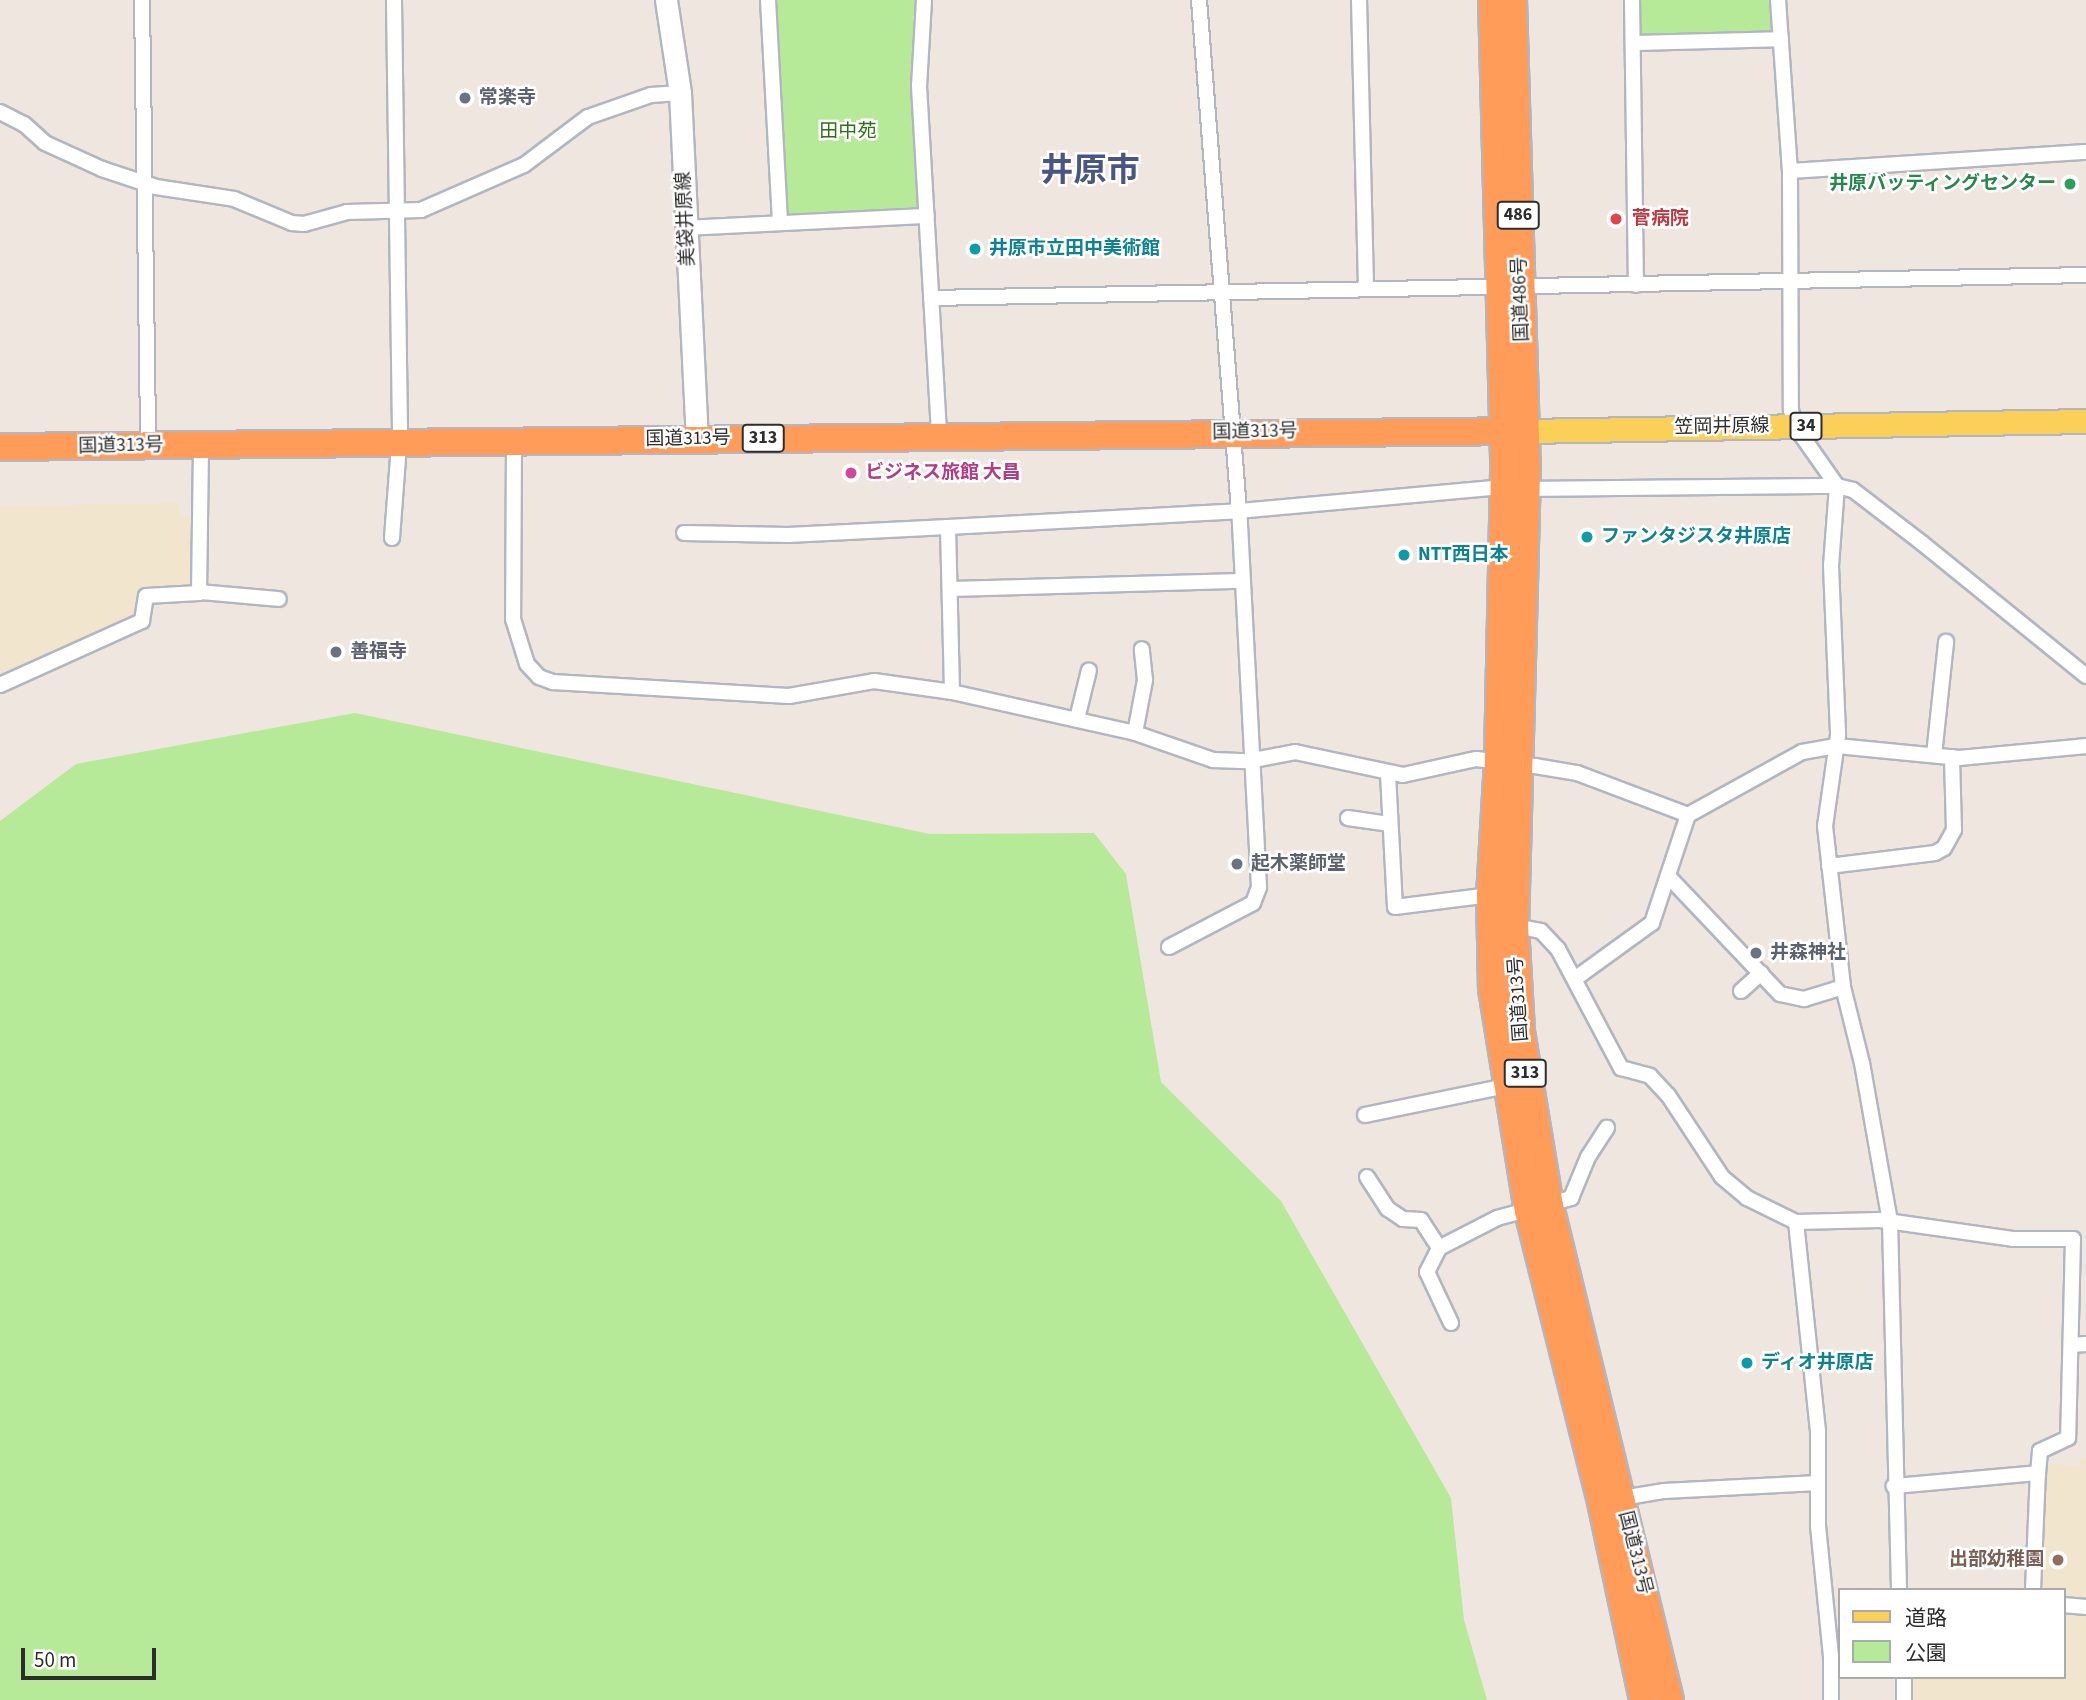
<!DOCTYPE html>
<meta charset="utf-8">
<style>
body{margin:0}
#map{position:relative;width:2086px;height:1700px;overflow:hidden;background:#efe7df;font-family:"Source Sans 3","Noto Sans JP",sans-serif}
div>[style]{position:absolute}
.education>*{inset:0;background:#f1e5cd}
.green>*{inset:0;background:#b6e998}
.roads{filter:drop-shadow(2px 0 #b2b6c1) drop-shadow(-2px 0 #b2b6c1) drop-shadow(0 2px #b2b6c1) drop-shadow(0 -2px #b2b6c1)}
.street>*{height:14px;margin:-7px;padding:0 7px;transform-origin:7px;border-radius:7px;background:#fff}
.secondary>*{height:21px;margin:-10.5px;padding:0 10.5px;transform-origin:10.5px;border-radius:10.5px;background:#fff}
.primary>*{height:23px;margin:-11.5px;padding:0 11.5px;transform-origin:11.5px;border-radius:11.5px;background:#fbd058}
.highway>*{height:26px;margin:-13px;padding:0 13px;transform-origin:13px;border-radius:13px;background:#ff9c5a}
.dots>*{width:19px;height:19px;translate:-50% -50%;box-sizing:border-box;border:4px solid #fff;border-radius:50%}
span{translate:-50% -50%;white-space:nowrap;text-align:center;line-height:1.15;-webkit-text-stroke:5px #fff;paint-order:stroke}
.shield-label span{padding:2px 5px;background:#fff;border:2px solid;border-radius:5px;-webkit-text-stroke-width:0}
.shield-label{font-size:18px;color:#2d2d2d;font-weight:700}
.worship-label{font-size:19px;color:#5b616d;font-weight:700}
.left{translate:0 -50%;text-align:left}
.park-label{font-size:19px;color:#2b7115}
.leisure-label{font-size:19px;color:#27864d;font-weight:700}
.right{translate:-100% -50%;text-align:right}
.street-label{font-size:19px;color:#2d2d2d}
.health-label{font-size:19px;color:#be3a42;font-weight:700}
.culture-label{font-size:19px;color:#0d838f;font-weight:700}
.hotel-label{font-size:19px;color:#b23c85;font-weight:700}
.education-label{font-size:19px;color:#785e54;font-weight:700}
.town-label{font-size:33px;color:#495582;font-weight:700}
.legend{position:absolute;left:1838px;top:1588px;width:228px;height:91px;box-sizing:border-box;background:#fff;border:2px solid #ababab;margin:0;padding:9px 12px;list-style:none;font-size:21px;color:#2d2d2d}
.legend li{display:flex;align-items:center;gap:14px;height:35px}
.legend b{width:35px;border:2px solid #ababab}
.scale{position:absolute;left:21px;top:1648px;width:135px;height:32px;box-sizing:border-box;border:4px solid #2d2d2d;border-top:0;padding-left:9px;font-size:21px;line-height:24px;white-space:nowrap;color:#2d2d2d;-webkit-text-stroke:5px #fff;paint-order:stroke}
</style>
<div id="map">
<div class="education">
<div style="clip-path:polygon(178px 503px,180px 515px,194px 517px,195px 587px,137px 592px,139px 617px,0 682px,0 506px)"></div>
<div style="clip-path:polygon(2081px 1458px,2086px 1459px,2086px 1599px,2063px 1597px,2063px 1590px,2041px 1590px,2048px 1464px,2080px 1466px)"></div>
<div style="clip-path:polygon(2063px 1609px,2086px 1611px,2086px 1700px,1910px 1700px,1910px 1677px,2063px 1677px)"></div>
</div>
<div class="green">
<div style="clip-path:polygon(775px 0,918px 0,919px 11px,913px 17px,916px 59px,912px 63px,921px 201px,917px 207px,788px 215px,784px 210px)"></div>
<div style="clip-path:polygon(1638px 0,1772px 0,1773px 27px,1768px 34px,1641px 36px)"></div>
<div style="clip-path:polygon(355px 713px,930px 834px,1094px 833px,1126px 874px,1161px 1082px,1281px 1201px,1451px 1498px,1464px 1620px,1487px 1700px,0 1700px,0 821px,76px 764px)"></div>
</div>
<div class="roads">
<div class="street">
<div style="left:142px;top:0;width:445px;rotate:89.2deg"></div>
<div style="left:768px;top:0;width:223px;rotate:86.9deg"></div>
<div style="left:924px;top:0;width:86px;rotate:93.3deg"></div>
<div style="left:919px;top:86px;width:351px;rotate:86.7deg"></div>
<div style="left:1359px;top:0;width:287px;rotate:88.6deg"></div>
<div style="left:1632px;top:0;width:285px;rotate:89.2deg"></div>
<div style="left:1778px;top:0;width:171px;rotate:86deg"></div>
<div style="left:1790px;top:171px;width:239px;rotate:89.8deg"></div>
<div style="left:1791px;top:410px;width:16px;rotate:76deg"></div>
<div style="left:1795px;top:426px;width:73px;rotate:55deg"></div>
<div style="left:1837px;top:486px;width:16px;rotate:14deg"></div>
<div style="left:1853px;top:490px;width:87px;rotate:37.5deg"></div>
<div style="left:1922px;top:543px;width:211px;rotate:39deg"></div>
<div style="left:1633px;top:43px;width:148px;rotate:-1.5deg"></div>
<div style="left:0;top:112px;width:27px;rotate:27deg"></div>
<div style="left:24px;top:124px;width:28px;rotate:42deg"></div>
<div style="left:45px;top:143px;width:63px;rotate:24.5deg"></div>
<div style="left:102px;top:169px;width:57px;rotate:18.4deg"></div>
<div style="left:156px;top:187px;width:79px;rotate:8.7deg"></div>
<div style="left:234px;top:199px;width:63px;rotate:22.5deg"></div>
<div style="left:292px;top:223px;width:12px;rotate:5deg"></div>
<div style="left:304px;top:224px;width:45px;rotate:-15.6deg"></div>
<div style="left:347px;top:212px;width:74px;rotate:-1.5deg"></div>
<div style="left:421px;top:210px;width:112px;rotate:-23.6deg"></div>
<div style="left:524px;top:165px;width:80px;rotate:-36.9deg"></div>
<div style="left:588px;top:117px;width:67px;rotate:-19.2deg"></div>
<div style="left:651px;top:95px;width:29px;rotate:-4deg"></div>
<div style="left:1790px;top:171px;width:297px;rotate:-3.7deg"></div>
<div style="left:687px;top:228px;width:240px;rotate:-2.9deg"></div>
<div style="left:931px;top:298px;width:1155px;rotate:-1.14deg"></div>
<div style="left:514px;top:443px;width:176px;rotate:90.3deg"></div>
<div style="left:513px;top:619px;width:47px;rotate:72.7deg"></div>
<div style="left:527px;top:664px;width:18px;rotate:47deg"></div>
<div style="left:539px;top:677px;width:15px;rotate:20deg"></div>
<div style="left:553px;top:682px;width:236px;rotate:3.4deg"></div>
<div style="left:789px;top:696px;width:86px;rotate:-10deg"></div>
<div style="left:874px;top:681px;width:79px;rotate:8deg"></div>
<div style="left:952px;top:692px;width:188px;rotate:12.6deg"></div>
<div style="left:1135px;top:733px;width:83px;rotate:19.1deg"></div>
<div style="left:1213px;top:760px;width:35px;rotate:2deg"></div>
<div style="left:1248px;top:761px;width:48px;rotate:-10.8deg"></div>
<div style="left:1295px;top:752px;width:110px;rotate:12deg"></div>
<div style="left:1403px;top:775px;width:75px;rotate:-12.4deg"></div>
<div style="left:1476px;top:759px;width:59px;rotate:6.8deg"></div>
<div style="left:1535px;top:766px;width:43px;rotate:9.5deg"></div>
<div style="left:1577px;top:773px;width:119px;rotate:20.7deg"></div>
<div style="left:1688px;top:815px;width:130px;rotate:-28.9deg"></div>
<div style="left:1802px;top:752px;width:36px;rotate:-10deg"></div>
<div style="left:1837px;top:746px;width:123px;rotate:5.6deg"></div>
<div style="left:1959px;top:758px;width:128px;rotate:-5.4deg"></div>
<div style="left:1527px;top:489px;width:310px;rotate:-0.6deg"></div>
<div style="left:1837px;top:486px;width:80px;rotate:94.3deg"></div>
<div style="left:1831px;top:566px;width:169px;rotate:87.6deg"></div>
<div style="left:1838px;top:735px;width:92px;rotate:98.1deg"></div>
<div style="left:1825px;top:826px;width:162px;rotate:83.6deg"></div>
<div style="left:1843px;top:987px;width:78px;rotate:76deg"></div>
<div style="left:1862px;top:1063px;width:160px;rotate:80deg"></div>
<div style="left:1890px;top:1221px;width:369px;rotate:88.6deg"></div>
<div style="left:948px;top:527px;width:165px;rotate:88.6deg"></div>
<div style="left:684px;top:533px;width:104px;rotate:1.1deg"></div>
<div style="left:788px;top:535px;width:160px;rotate:-2.9deg"></div>
<div style="left:948px;top:527px;width:291px;rotate:-3.1deg"></div>
<div style="left:1239px;top:511px;width:265px;rotate:-5.2deg"></div>
<div style="left:392px;top:538px;width:107px;rotate:-85.7deg"></div>
<div style="left:400px;top:431px;width:431px;rotate:-90.8deg"></div>
<div style="left:950px;top:589px;width:293px;rotate:-1.6deg"></div>
<div style="left:200px;top:592px;width:79px;rotate:5.1deg"></div>
<div style="left:0;top:685px;width:156px;rotate:-24.3deg"></div>
<div style="left:142px;top:621px;width:25px;rotate:-81deg"></div>
<div style="left:146px;top:596px;width:53px;rotate:-3.2deg"></div>
<div style="left:199px;top:593px;width:148px;rotate:-89.2deg"></div>
<div style="left:1077px;top:719px;width:50px;rotate:-76.2deg"></div>
<div style="left:1135px;top:733px;width:54px;rotate:-79.3deg"></div>
<div style="left:1145px;top:680px;width:31px;rotate:-96deg"></div>
<div style="left:1934px;top:755px;width:114px;rotate:-83.9deg"></div>
<div style="left:1388px;top:774px;width:133px;rotate:87deg"></div>
<div style="left:1395px;top:907px;width:96px;rotate:-7.2deg"></div>
<div style="left:1348px;top:818px;width:41px;rotate:8.3deg"></div>
<div style="left:1829px;top:866px;width:107px;rotate:-7deg"></div>
<div style="left:1935px;top:853px;width:10px;rotate:-29deg"></div>
<div style="left:1944px;top:848px;width:21px;rotate:-61deg"></div>
<div style="left:1954px;top:830px;width:73px;rotate:-91.6deg"></div>
<div style="left:1668px;top:876px;width:163px;rotate:46.5deg"></div>
<div style="left:1780px;top:994px;width:25px;rotate:12deg"></div>
<div style="left:1804px;top:999px;width:41px;rotate:-17.1deg"></div>
<div style="left:1515px;top:926px;width:26px;rotate:11deg"></div>
<div style="left:1541px;top:931px;width:25px;rotate:47deg"></div>
<div style="left:1558px;top:949px;width:135px;rotate:62.1deg"></div>
<div style="left:1621px;top:1068px;width:30px;rotate:15deg"></div>
<div style="left:1650px;top:1076px;width:26px;rotate:47deg"></div>
<div style="left:1668px;top:1095px;width:98px;rotate:56.6deg"></div>
<div style="left:1722px;top:1177px;width:33px;rotate:40deg"></div>
<div style="left:1747px;top:1198px;width:55px;rotate:26.1deg"></div>
<div style="left:1796px;top:1222px;width:84px;rotate:-1.4deg"></div>
<div style="left:1880px;top:1220px;width:134px;rotate:8.1deg"></div>
<div style="left:2013px;top:1239px;width:60px"></div>
<div style="left:2073px;top:1239px;width:199px;rotate:91.4deg"></div>
<div style="left:2068px;top:1438px;width:31px;rotate:155deg"></div>
<div style="left:2040px;top:1451px;width:22px;rotate:95deg"></div>
<div style="left:2038px;top:1473px;width:145px;rotate:174.8deg"></div>
<div style="left:1169px;top:947px;width:95px;rotate:-27.6deg"></div>
<div style="left:1253px;top:903px;width:17px;rotate:-69deg"></div>
<div style="left:1259px;top:887px;width:377px;rotate:-93deg"></div>
<div style="left:1239px;top:511px;width:513px;rotate:-94.48deg"></div>
<div style="left:1576px;top:978px;width:94px;rotate:-35.9deg"></div>
<div style="left:1652px;top:923px;width:114px;rotate:-71.6deg"></div>
<div style="left:1741px;top:991px;width:27px;rotate:-42deg"></div>
<div style="left:1365px;top:1115px;width:144px;rotate:-11.6deg"></div>
<div style="left:1367px;top:1177px;width:38px;rotate:57deg"></div>
<div style="left:1388px;top:1209px;width:18px;rotate:34deg"></div>
<div style="left:1403px;top:1219px;width:18px;rotate:3deg"></div>
<div style="left:1421px;top:1220px;width:33px;rotate:57deg"></div>
<div style="left:1796px;top:1222px;width:210px;rotate:84deg"></div>
<div style="left:1818px;top:1431px;width:95px;rotate:90deg"></div>
<div style="left:1818px;top:1526px;width:132px;rotate:84.3deg"></div>
<div style="left:1831px;top:1657px;width:43px;rotate:90deg"></div>
<div style="left:1451px;top:1323px;width:56px;rotate:-115.2deg"></div>
<div style="left:1427px;top:1272px;width:27px;rotate:-63deg"></div>
<div style="left:1439px;top:1248px;width:65px;rotate:-27.3deg"></div>
<div style="left:1497px;top:1218px;width:77px;rotate:-15.1deg"></div>
<div style="left:1571px;top:1198px;width:44px;rotate:-67.5deg"></div>
<div style="left:1588px;top:1157px;width:35px;rotate:-57deg"></div>
<div style="left:2071px;top:1345px;width:15px;rotate:-4deg"></div>
<div style="left:1616px;top:1499px;width:49px;rotate:-9.5deg"></div>
<div style="left:1664px;top:1491px;width:154px;rotate:-3deg"></div>
<div style="left:2033px;top:1590px;width:117px;rotate:-87.6deg"></div>
<div style="left:2063px;top:1605px;width:23px;rotate:5deg"></div>
<div style="left:1904px;top:1700px;width:23px;rotate:-90deg"></div>
</div>
<div class="secondary">
<div style="left:666px;top:0;width:94px;rotate:81.4deg"></div>
<div style="left:680px;top:93px;width:346px;rotate:87.2deg"></div>
</div>
<div class="primary">
<div style="left:1526px;top:431px;width:560px;rotate:-1.02deg"></div>
</div>
<div class="highway">
<div style="left:1492px;top:0;width:472px;rotate:88.5deg"></div>
<div style="left:1504px;top:472px;width:289px;rotate:91.2deg"></div>
<div style="left:1498px;top:761px;width:134px;rotate:93.4deg"></div>
<div style="left:1490px;top:895px;width:94px;rotate:88.8deg"></div>
<div style="left:1492px;top:989px;width:225px;rotate:80.8deg"></div>
<div style="left:1528px;top:1211px;width:300px;rotate:75.9deg"></div>
<div style="left:1601px;top:1502px;width:202px;rotate:78deg"></div>
<div style="left:1513px;top:0;width:471px;rotate:88.3deg"></div>
<div style="left:1527px;top:471px;width:455px;rotate:91.5deg"></div>
<div style="left:1515px;top:926px;width:105px;rotate:86.7deg"></div>
<div style="left:1521px;top:1031px;width:177px;rotate:80.6deg"></div>
<div style="left:1550px;top:1206px;width:508px;rotate:76.35deg"></div>
<div style="left:0;top:447px;width:1517px;rotate:-0.6deg"></div>
</div>
</div>
<div class="dots">
<div style="left:465px;top:98px;background:#6b7280"></div>
<div style="left:2070px;top:184px;background:#2e9e5b"></div>
<div style="left:1616px;top:219px;background:#e0444e"></div>
<div style="left:975px;top:249px;background:#0f9aa8"></div>
<div style="left:851px;top:473px;background:#d1479c"></div>
<div style="left:1587px;top:537px;background:#0f9aa8"></div>
<div style="left:1404px;top:555px;background:#0f9aa8"></div>
<div style="left:336px;top:652px;background:#6b7280"></div>
<div style="left:1237px;top:864px;background:#6b7280"></div>
<div style="left:1756px;top:953px;background:#6b7280"></div>
<div style="left:1747px;top:1363px;background:#0f9aa8"></div>
<div style="left:2058px;top:1560px;background:#8d6e63"></div>
</div>
<div class="shield-label">
<span style="left:1518px;top:215px">486</span>
<span style="left:1806px;top:426px">34</span>
<span style="left:763px;top:438px">313</span>
<span style="left:1525px;top:1073px">313</span>
</div>
<div class="worship-label">
<span class="left" style="left:479px;top:98px">常楽寺</span>
<span class="left" style="left:350px;top:652px">善福寺</span>
<span class="left" style="left:1251px;top:864px">起木薬師堂</span>
<span class="left" style="left:1770px;top:953px">井森神社</span>
</div>
<div class="park-label">
<span style="left:848px;top:132px">田中苑</span>
</div>
<div class="leisure-label">
<span class="right" style="left:2056px;top:184px">井原バッティングセンター</span>
</div>
<div class="street-label">
<span style="left:686px;top:219px;rotate:-93deg">美袋井原線</span>
<span style="left:1521px;top:299px;rotate:-92deg">国道486号</span>
<span style="left:1722px;top:427px;rotate:-1deg">笠岡井原線</span>
<span style="left:1255px;top:432px;rotate:-1deg">国道313号</span>
<span style="left:688px;top:439px;rotate:-1deg">国道313号</span>
<span style="left:121px;top:446px;rotate:-1deg">国道313号</span>
<span style="left:1519px;top:999px;rotate:-94deg">国道313号</span>
<span style="left:1635px;top:1553px;rotate:76deg">国道313号</span>
</div>
<div class="health-label">
<span class="left" style="left:1632px;top:219px">菅病院</span>
</div>
<div class="culture-label">
<span class="left" style="left:989px;top:249px">井原市立田中美術館</span>
<span class="left" style="left:1601px;top:537px">ファンタジスタ井原店</span>
<span class="left" style="left:1418px;top:555px">NTT西日本</span>
<span class="left" style="left:1761px;top:1363px">ディオ井原店</span>
</div>
<div class="hotel-label">
<span class="left" style="left:865px;top:473px">ビジネス旅館 大昌</span>
</div>
<div class="education-label">
<span class="right" style="left:2044px;top:1560px">出部幼稚園</span>
</div>
<div class="town-label">
<span style="left:1090px;top:171px">井原市</span>
</div>
<ul class="legend">
<li><b style="height:9px;background:#fbd058"></b>道路</li>
<li><b style="height:19px;background:#b6e998"></b>公園</li>
</ul>
<div class="scale">50 m</div>
</div>
